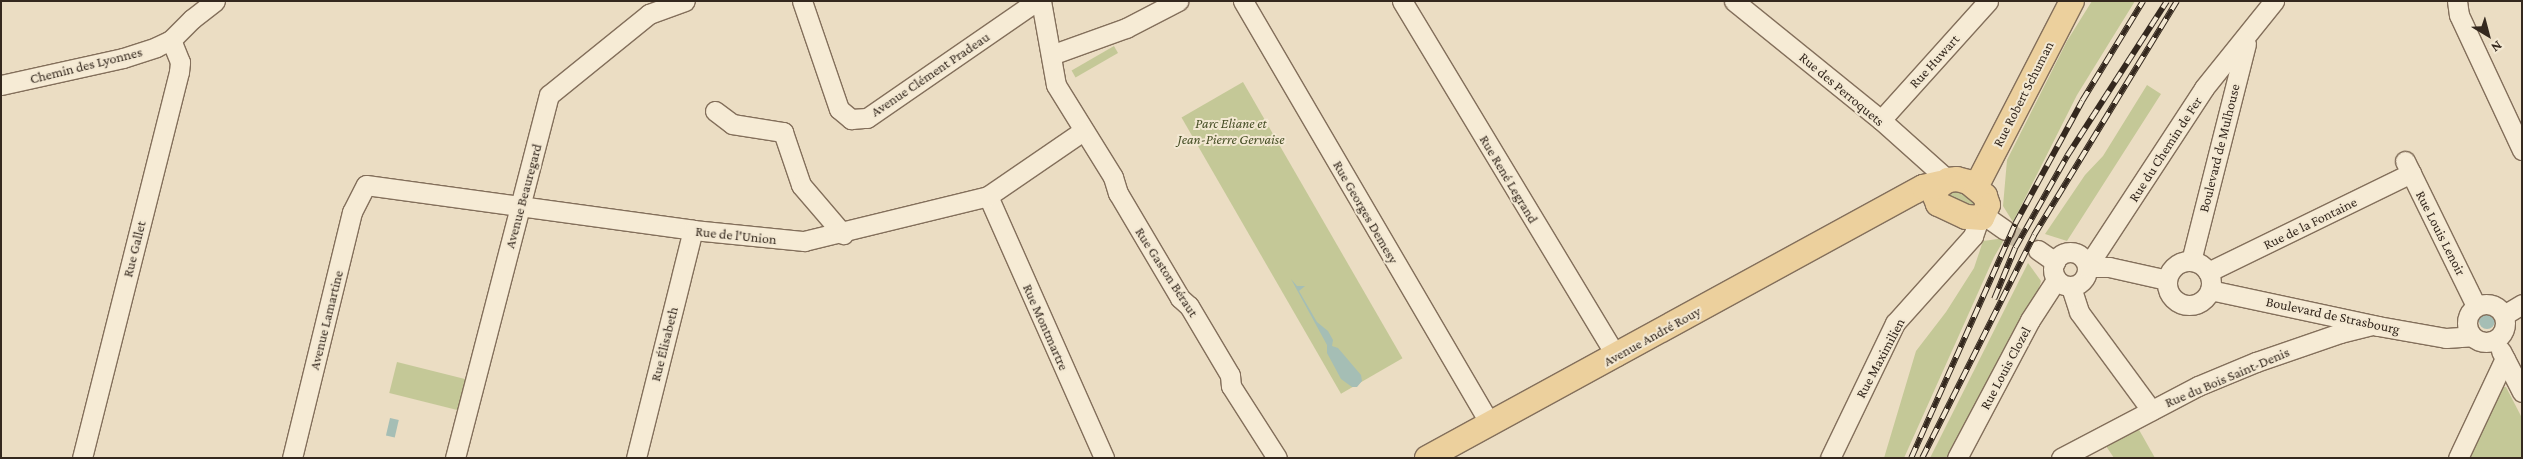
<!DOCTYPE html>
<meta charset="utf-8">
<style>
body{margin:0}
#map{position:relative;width:2523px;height:459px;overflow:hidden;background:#ebddc3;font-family:"Crimson Pro",serif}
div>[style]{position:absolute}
.green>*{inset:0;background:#c4c897;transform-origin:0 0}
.water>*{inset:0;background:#a5beb5;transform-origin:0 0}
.round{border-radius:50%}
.minor-tunnel>*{height:19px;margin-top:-9.5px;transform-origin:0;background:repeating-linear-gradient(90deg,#c6b9a2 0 19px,transparent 0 28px)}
.roads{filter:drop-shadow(1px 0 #836f5b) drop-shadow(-1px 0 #836f5b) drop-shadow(0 1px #836f5b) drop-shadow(0 -1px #836f5b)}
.minor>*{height:19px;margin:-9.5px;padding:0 9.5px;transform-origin:9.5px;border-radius:9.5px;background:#f6ebd5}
.minor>.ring{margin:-9.5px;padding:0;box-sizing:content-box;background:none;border:19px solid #f6ebd5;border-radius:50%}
.major>*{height:24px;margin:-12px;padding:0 12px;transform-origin:12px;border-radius:12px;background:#ecd09d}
.rail>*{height:5.5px;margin-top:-2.75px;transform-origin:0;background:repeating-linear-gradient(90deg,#f3e8d2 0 11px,#34281e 0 22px);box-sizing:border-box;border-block:1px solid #34281e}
span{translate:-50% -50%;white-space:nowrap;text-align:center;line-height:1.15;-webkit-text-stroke:4px #f3e8d2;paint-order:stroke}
.street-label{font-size:14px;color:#34281e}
.park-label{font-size:14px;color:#474f26;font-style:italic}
.frame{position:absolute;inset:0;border:2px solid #34281e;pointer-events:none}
.north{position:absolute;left:2463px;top:10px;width:50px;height:50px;-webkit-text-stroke:4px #f3e8d2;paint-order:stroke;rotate:143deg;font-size:14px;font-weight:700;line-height:20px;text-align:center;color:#34281e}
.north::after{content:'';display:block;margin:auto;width:18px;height:22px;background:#34281e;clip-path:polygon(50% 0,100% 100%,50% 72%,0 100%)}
</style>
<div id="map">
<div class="green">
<div style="clip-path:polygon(2092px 1px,2135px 1px,2077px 95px,2013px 222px,2003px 206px,2007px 160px,2067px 41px)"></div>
<div style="left:1114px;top:46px;width:8px;height:49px;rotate:60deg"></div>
<div style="left:1243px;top:82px;width:319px;height:71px;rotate:60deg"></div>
<div style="clip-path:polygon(2147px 85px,2161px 94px,2067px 241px,2045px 234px,2085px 175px,2103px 156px)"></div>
<div style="clip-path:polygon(1948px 188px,1976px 195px,1978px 210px,1945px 195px)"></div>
<div style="clip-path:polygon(2005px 238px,1994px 257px,1904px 458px,1884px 458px,1916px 351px,1946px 312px,1974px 268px,1983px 241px)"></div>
<div style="clip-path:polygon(2028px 263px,2041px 281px,2037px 296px,1949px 458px,1930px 458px)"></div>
<div style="left:397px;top:362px;width:71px;height:32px;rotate:14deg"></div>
<div style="clip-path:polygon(2497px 387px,2506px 387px,2522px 418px,2522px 458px,2467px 458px)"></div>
<div style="clip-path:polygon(2138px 428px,2155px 458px,2114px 458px,2106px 446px)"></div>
</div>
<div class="water">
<div style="clip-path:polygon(1291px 279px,1297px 286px,1305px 286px,1299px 291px,1317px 322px,1328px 331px,1333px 340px,1332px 346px,1338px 348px,1361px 375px,1362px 381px,1357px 387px,1352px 387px,1341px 379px,1327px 353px,1327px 345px)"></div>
<div class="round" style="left:2479px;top:313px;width:16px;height:16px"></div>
<div style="left:390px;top:418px;width:9px;height:18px;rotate:13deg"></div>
</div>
<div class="minor-tunnel">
<div style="left:2005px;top:230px;width:39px;rotate:31deg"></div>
</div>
<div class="roads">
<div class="minor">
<div style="left:802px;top:1px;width:114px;rotate:71.1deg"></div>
<div style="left:839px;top:109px;width:16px;rotate:40deg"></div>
<div style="left:851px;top:119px;width:16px;rotate:-4deg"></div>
<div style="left:867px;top:118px;width:199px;rotate:-34.6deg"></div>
<div style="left:1031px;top:5px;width:10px;rotate:-6deg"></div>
<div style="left:1041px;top:1px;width:85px;rotate:79.9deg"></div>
<div style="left:1056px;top:85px;width:108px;rotate:58.2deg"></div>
<div style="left:1113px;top:177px;width:17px;rotate:73deg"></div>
<div style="left:1118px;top:193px;width:122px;rotate:59.4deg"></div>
<div style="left:1180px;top:298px;width:12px;rotate:42deg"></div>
<div style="left:1189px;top:306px;width:80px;rotate:59.3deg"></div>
<div style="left:1230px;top:375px;width:11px;rotate:85deg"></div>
<div style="left:1231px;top:386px;width:85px;rotate:57.4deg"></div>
<div style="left:1243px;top:1px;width:489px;rotate:59.7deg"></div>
<div style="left:1402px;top:1px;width:415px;rotate:58.9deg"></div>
<div style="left:1734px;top:1px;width:189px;rotate:39deg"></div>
<div style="left:1881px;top:120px;width:90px;rotate:41.8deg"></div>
<div style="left:2457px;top:1px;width:14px;rotate:82deg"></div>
<div style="left:2459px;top:15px;width:149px;rotate:65deg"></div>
<div style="left:1051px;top:55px;width:80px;rotate:-19.8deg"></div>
<div style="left:1126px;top:28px;width:59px;rotate:-27.4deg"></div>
<div style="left:1px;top:85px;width:125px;rotate:-12.5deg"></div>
<div style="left:123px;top:58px;width:35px;rotate:-18deg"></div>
<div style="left:156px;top:47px;width:17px;rotate:-25deg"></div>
<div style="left:171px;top:40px;width:30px;rotate:-45deg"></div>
<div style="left:192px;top:19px;width:29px;rotate:-38deg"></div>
<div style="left:715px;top:111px;width:21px;rotate:37deg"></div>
<div style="left:732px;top:124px;width:52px;rotate:8.9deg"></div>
<div style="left:783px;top:132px;width:56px;rotate:71.2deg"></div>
<div style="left:801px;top:185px;width:65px;rotate:49.4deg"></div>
<div style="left:1881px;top:120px;width:160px;rotate:-48deg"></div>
<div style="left:2405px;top:161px;width:161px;rotate:63.9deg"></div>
<div style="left:988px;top:196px;width:287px;rotate:66.1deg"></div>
<div style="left:1985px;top:216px;width:24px;rotate:35deg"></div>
<div style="left:2038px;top:250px;width:21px;rotate:35deg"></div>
<div class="ring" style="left:2053px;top:252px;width:15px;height:15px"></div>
<div style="left:2191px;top:261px;width:224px;rotate:-75.8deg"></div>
<div class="ring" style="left:2167px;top:261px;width:25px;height:25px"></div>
<div style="left:2087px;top:267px;width:214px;rotate:-56.8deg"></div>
<div style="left:2204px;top:88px;width:112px;rotate:-51.2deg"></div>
<div style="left:2087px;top:267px;width:22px"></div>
<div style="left:2109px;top:267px;width:59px;rotate:12.6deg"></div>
<div style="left:2208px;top:272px;width:226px;rotate:-26deg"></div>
<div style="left:2071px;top:287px;width:26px;rotate:72deg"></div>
<div style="left:2079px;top:312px;width:122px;rotate:53.7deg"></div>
<div style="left:2210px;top:290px;width:172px;rotate:12.1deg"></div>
<div style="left:2378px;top:326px;width:69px;rotate:10deg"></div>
<div style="left:2446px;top:338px;width:26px;rotate:-4deg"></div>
<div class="ring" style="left:2467px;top:304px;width:19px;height:19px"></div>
<div style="left:2504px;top:315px;width:21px;rotate:-31deg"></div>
<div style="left:2501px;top:351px;width:46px;rotate:62.9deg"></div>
<div style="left:82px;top:458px;width:398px;rotate:-75.9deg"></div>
<div style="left:179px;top:72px;width:10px;rotate:-84deg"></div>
<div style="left:180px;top:62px;width:24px;rotate:-112deg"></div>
<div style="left:292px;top:458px;width:253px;rotate:-76.3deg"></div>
<div style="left:352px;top:212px;width:30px;rotate:-63deg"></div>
<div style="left:366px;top:185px;width:330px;rotate:7.8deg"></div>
<div style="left:693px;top:230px;width:112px;rotate:5.7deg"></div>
<div style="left:804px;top:241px;width:189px;rotate:-13.7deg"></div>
<div style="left:988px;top:196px;width:115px;rotate:-34.4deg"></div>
<div style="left:455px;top:458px;width:375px;rotate:-75.5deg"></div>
<div style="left:549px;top:95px;width:129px;rotate:-39deg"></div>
<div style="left:649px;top:14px;width:38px;rotate:-20deg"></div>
<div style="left:636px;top:458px;width:235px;rotate:-76deg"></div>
<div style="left:1830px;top:458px;width:150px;rotate:-64.3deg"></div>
<div style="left:1895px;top:323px;width:117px;rotate:-48.1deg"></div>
<div style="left:1973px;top:236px;width:18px;rotate:-71deg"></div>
<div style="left:1957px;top:458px;width:156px;rotate:-62.1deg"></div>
<div style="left:2030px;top:320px;width:48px;rotate:-57deg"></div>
<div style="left:2061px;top:458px;width:155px;rotate:-27.7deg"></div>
<div style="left:2198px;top:386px;width:63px;rotate:-22.5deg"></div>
<div style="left:2256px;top:362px;width:89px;rotate:-19deg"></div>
<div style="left:2340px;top:333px;width:33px;rotate:-14deg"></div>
<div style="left:2458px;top:458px;width:110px;rotate:-64.8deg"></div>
</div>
<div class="major">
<div style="left:1957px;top:179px;width:11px;rotate:15deg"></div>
<div style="left:1968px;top:182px;width:22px;rotate:39deg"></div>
<div style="left:1985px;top:196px;width:9px;rotate:72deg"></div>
<div style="left:1988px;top:205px;width:14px;rotate:115deg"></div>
<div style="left:1982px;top:218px;width:16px;rotate:-176deg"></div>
<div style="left:1966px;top:217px;width:31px;rotate:-155deg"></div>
<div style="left:1938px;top:204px;width:9px;rotate:-111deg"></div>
<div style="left:1935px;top:196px;width:9px;rotate:-72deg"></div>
<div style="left:1938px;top:187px;width:12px;rotate:-35deg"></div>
<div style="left:1948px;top:180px;width:9px;rotate:-6deg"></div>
<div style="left:1976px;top:187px;width:209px;rotate:-62.7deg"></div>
<div style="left:1427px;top:458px;width:565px;rotate:-28.65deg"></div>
<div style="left:1923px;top:187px;width:18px;rotate:-13deg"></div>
</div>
</div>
<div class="rail">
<div style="left:1994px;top:299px;width:55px;rotate:-67.6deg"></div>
<div style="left:2015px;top:248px;width:106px;rotate:-60.5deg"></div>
<div style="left:2067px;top:156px;width:184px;rotate:-57.2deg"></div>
<div style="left:1911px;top:458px;width:256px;rotate:-66deg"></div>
<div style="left:2015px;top:224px;width:140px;rotate:-61.4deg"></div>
<div style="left:2082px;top:101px;width:117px;rotate:-58.6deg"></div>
<div style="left:1922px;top:458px;width:250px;rotate:-63.3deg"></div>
<div style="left:2034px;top:235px;width:274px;rotate:-58.6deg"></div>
</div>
<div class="street-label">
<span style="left:1934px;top:61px;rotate:-48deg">Rue Huwart</span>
<span style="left:86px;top:65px;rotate:-14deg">Chemin des Lyonnes</span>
<span style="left:930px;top:74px;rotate:-34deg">Avenue Clément Pradeau</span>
<span style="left:1842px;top:89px;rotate:40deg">Rue des Perroquets</span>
<span style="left:2023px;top:94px;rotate:-63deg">Rue Robert Schuman</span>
<span style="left:2219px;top:148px;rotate:-76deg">Boulevard de Mulhouse</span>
<span style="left:2165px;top:149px;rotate:-57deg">Rue du Chemin de Fer</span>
<span style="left:1509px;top:179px;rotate:59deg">Rue René Legrand</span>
<span style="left:523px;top:196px;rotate:-75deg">Avenue Beauregard</span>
<span style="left:1366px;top:212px;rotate:60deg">Rue Georges Demesy</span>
<span style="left:2310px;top:223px;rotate:-26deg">Rue de la Fontaine</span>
<span style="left:2441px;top:233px;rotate:63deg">Rue Louis Lenoir</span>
<span style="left:736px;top:235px;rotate:6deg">Rue de l'Union</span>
<span style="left:134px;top:249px;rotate:-76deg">Rue Gallet</span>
<span style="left:1167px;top:272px;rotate:57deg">Rue Gaston Béraut</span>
<span style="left:2333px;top:315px;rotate:12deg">Boulevard de Strasbourg</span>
<span style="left:326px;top:320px;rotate:-76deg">Avenue Lamartine</span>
<span style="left:1046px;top:327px;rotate:66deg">Rue Montmartre</span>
<span style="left:1652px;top:336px;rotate:-29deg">Avenue André Rouy</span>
<span style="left:664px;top:344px;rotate:-76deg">Rue Élisabeth</span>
<span style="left:1880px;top:358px;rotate:-62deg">Rue Maximilien</span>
<span style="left:2005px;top:368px;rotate:-62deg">Rue Louis Clozel</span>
<span style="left:2227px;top:377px;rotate:-23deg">Rue du Bois Saint-Denis</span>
</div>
<div class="park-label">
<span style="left:1231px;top:131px">Parc Eliane et<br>Jean-Pierre Gervaise</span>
</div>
<div class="frame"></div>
<div class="north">N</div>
</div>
